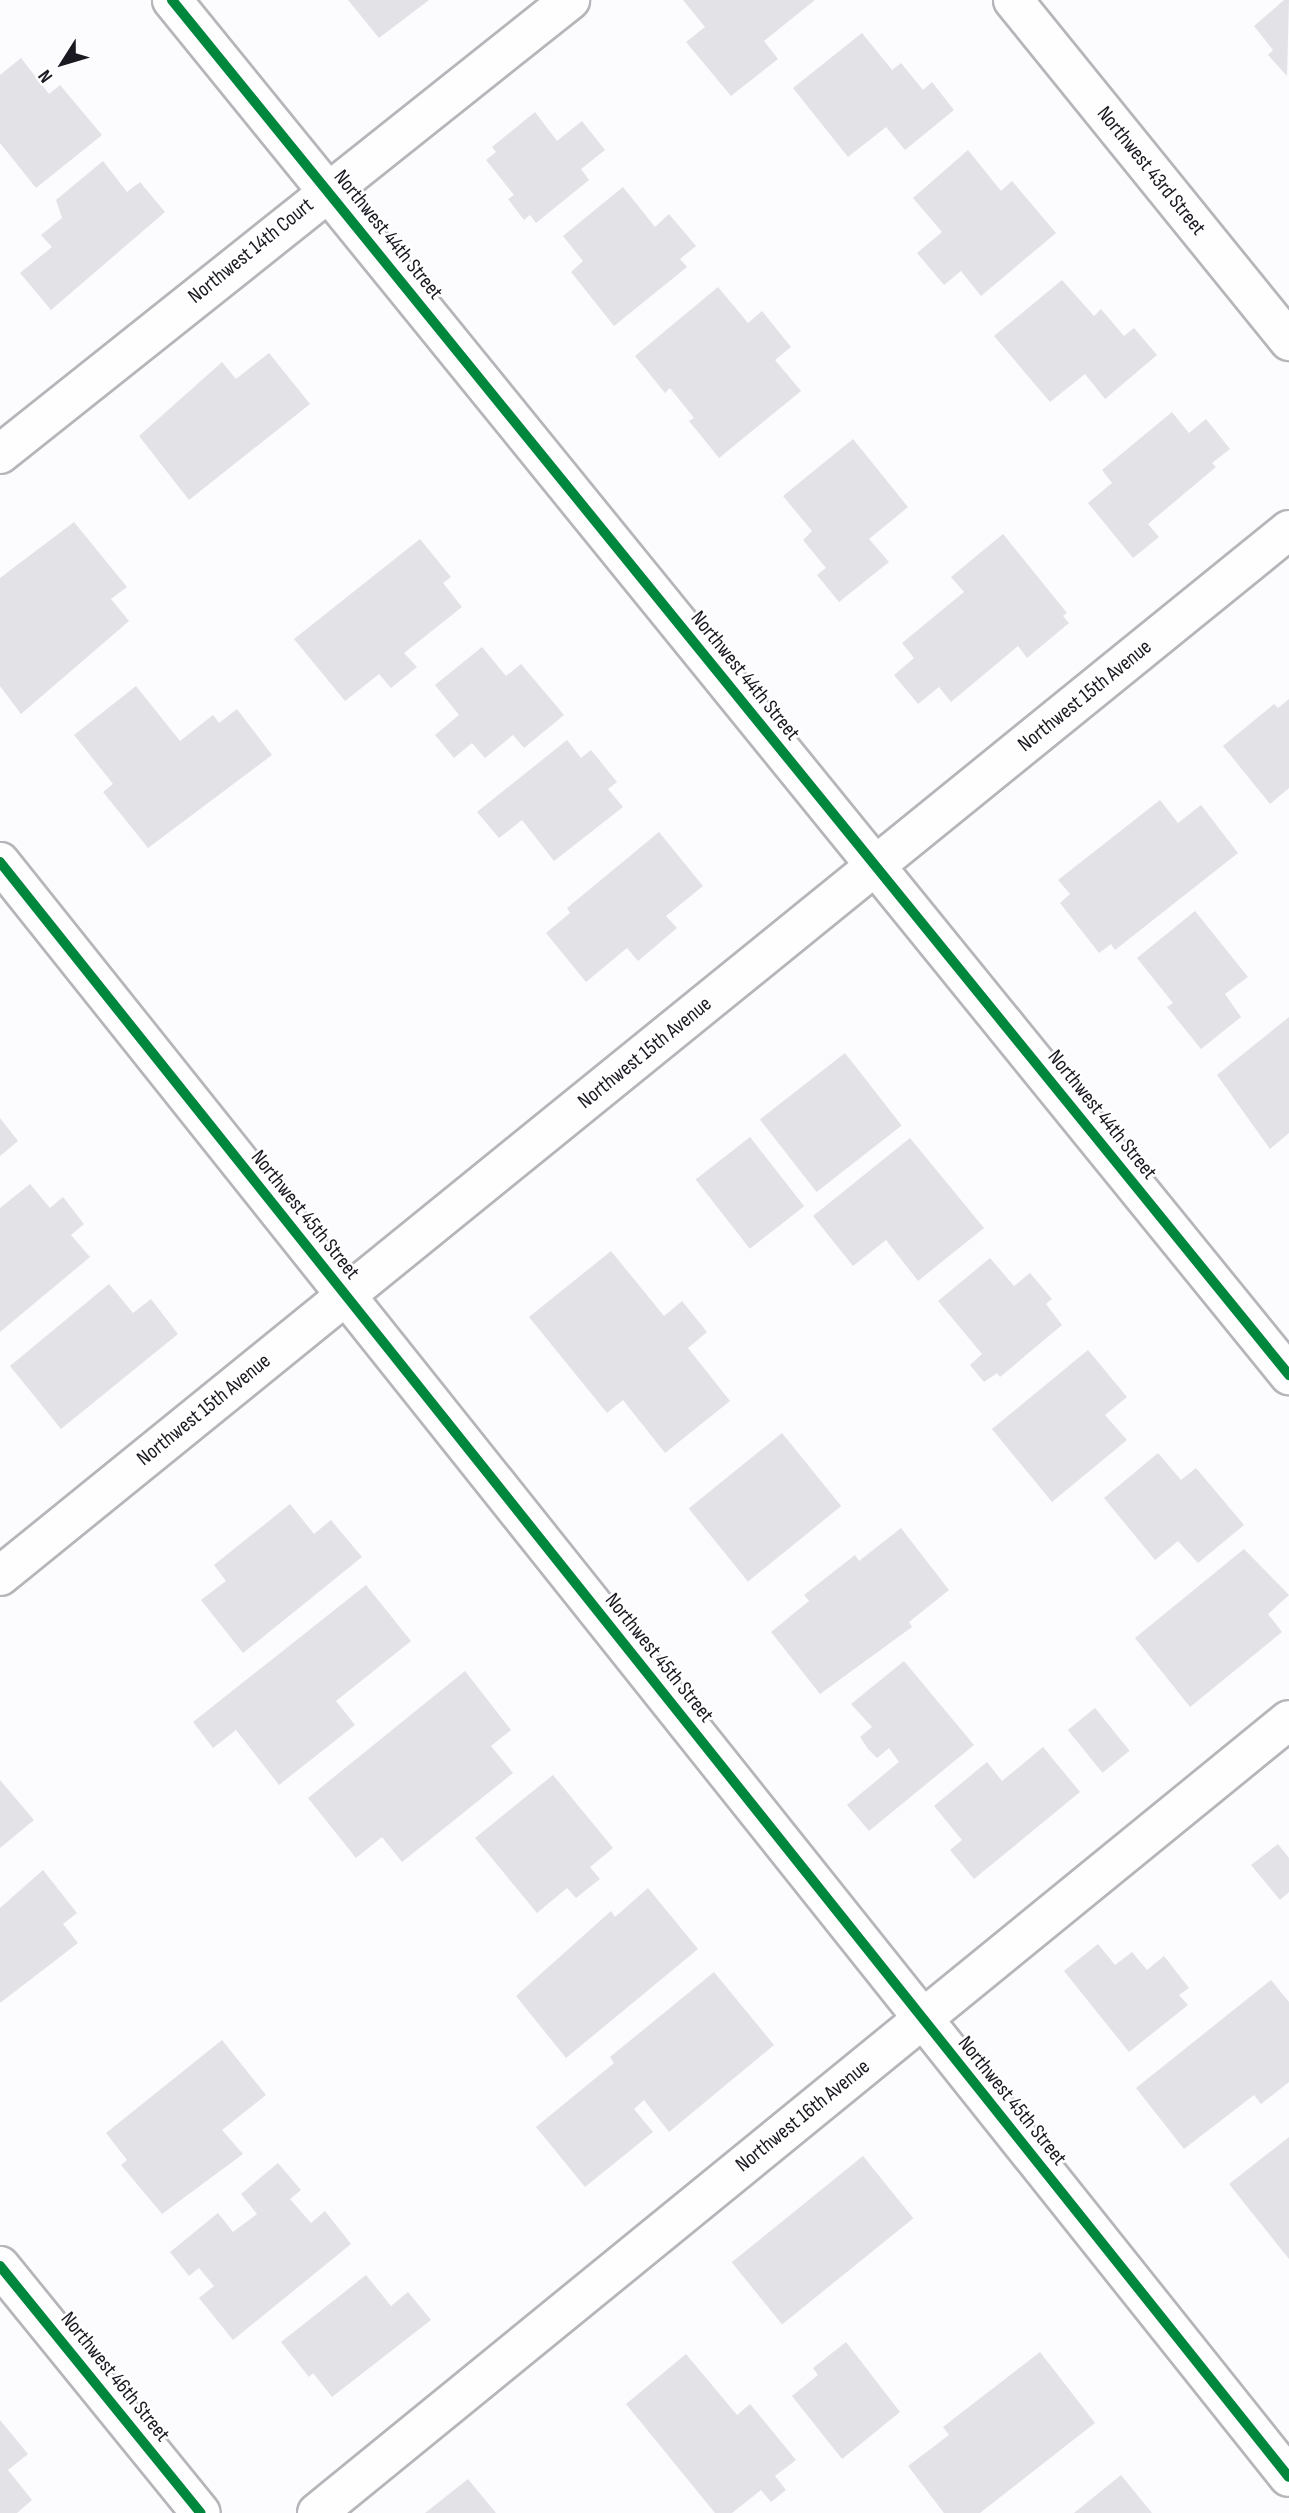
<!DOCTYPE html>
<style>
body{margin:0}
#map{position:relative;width:1289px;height:2513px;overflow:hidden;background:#fcfbfe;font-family:"Sofia Sans Condensed",sans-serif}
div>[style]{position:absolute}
.building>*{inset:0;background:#e3e2e7;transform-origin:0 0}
.roads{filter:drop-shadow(2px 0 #b6b5ba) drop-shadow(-2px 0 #b6b5ba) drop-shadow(0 2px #b6b5ba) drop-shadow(0 -2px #b6b5ba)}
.minor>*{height:38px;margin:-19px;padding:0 19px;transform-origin:19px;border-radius:19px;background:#fffeff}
.tertiary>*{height:38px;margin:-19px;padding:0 19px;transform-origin:19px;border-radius:19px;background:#fffeff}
.cycleway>*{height:10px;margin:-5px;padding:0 5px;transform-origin:5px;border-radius:5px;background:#00873e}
span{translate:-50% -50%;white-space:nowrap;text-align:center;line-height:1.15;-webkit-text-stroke:5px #fff;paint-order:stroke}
.street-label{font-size:21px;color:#1a1820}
.north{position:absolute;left:28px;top:28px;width:70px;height:70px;-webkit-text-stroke:5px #fff;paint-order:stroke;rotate:233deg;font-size:19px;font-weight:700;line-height:28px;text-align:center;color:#1a1820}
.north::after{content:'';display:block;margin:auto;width:24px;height:32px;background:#1a1820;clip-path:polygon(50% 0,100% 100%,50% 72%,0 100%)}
</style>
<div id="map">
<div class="building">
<div style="clip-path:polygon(348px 0,429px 0,379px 38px)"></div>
<div style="clip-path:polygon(683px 0,815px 0,764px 41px,778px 59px,731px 96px,686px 42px,705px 27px)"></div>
<div style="clip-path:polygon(1284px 0,1289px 0,1287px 76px,1268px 55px,1273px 50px,1254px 26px)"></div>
<div style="clip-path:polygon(862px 33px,892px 70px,901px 63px,923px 90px,932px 82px,954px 110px,905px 150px,886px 127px,848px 157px,793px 88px)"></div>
<div style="clip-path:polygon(21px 58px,49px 94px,60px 85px,102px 135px,36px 188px,0 143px,0 75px)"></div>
<div style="clip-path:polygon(535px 112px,557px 141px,582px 121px,605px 150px,581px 169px,589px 180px,536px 223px,530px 215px,524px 220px,508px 199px,514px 195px,486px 160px,496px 152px,492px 147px)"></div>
<div style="clip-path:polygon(968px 150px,1001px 191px,1012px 181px,1056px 233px,981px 296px,961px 271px,944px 285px,917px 253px,942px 232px,913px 198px)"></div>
<div style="clip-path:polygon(103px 161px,127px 192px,140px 182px,165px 212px,51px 310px,20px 273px,52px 247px,41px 235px,62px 218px,56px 200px)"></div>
<div style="clip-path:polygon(623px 187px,655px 227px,669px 214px,696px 246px,680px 259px,687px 267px,614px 326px,571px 272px,583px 261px,563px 236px)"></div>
<div style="clip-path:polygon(1062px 280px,1094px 316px,1101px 309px,1124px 336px,1134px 328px,1157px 355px,1105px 399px,1085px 374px,1050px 402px,994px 336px)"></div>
<div style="clip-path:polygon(718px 287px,748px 323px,762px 311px,791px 347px,775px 360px,801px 391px,719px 458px,689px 421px,694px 418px,670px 388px,665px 393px,635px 356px)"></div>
<div style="clip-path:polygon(269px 353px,310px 404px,189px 500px,139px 436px,222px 362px,236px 379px)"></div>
<div style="clip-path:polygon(1172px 412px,1189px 433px,1206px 419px,1230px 449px,1212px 463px,1216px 467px,1148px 524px,1159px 537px,1133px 558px,1088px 503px,1112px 483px,1102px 470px)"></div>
<div style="clip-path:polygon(853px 439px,908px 507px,869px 539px,889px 562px,839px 602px,817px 575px,826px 568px,803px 540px,812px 531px,783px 496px)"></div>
<div style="clip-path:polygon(74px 522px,127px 587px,111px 599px,129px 621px,21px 714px,0 686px,0 578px)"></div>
<div style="clip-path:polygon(1003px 534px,1067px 613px,1063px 616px,1069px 623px,1027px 658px,1018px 646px,951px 702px,939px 687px,918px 704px,894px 675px,914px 658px,902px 643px,964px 592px,951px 577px)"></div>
<div style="clip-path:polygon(420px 539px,451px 577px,443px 583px,462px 607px,404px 653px,417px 667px,391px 688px,379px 674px,345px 701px,294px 639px)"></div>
<div style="clip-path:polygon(482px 647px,506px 676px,521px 664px,564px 715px,524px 748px,513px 735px,485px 758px,472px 743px,454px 758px,435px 735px,459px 715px,435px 685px)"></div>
<div style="clip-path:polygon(136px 686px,180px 741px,213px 715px,219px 723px,237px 709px,272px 755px,148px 848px,103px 792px,113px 784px,74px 735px)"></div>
<div style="clip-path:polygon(1289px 699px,1289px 788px,1270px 804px,1223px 746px,1274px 704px,1278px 708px)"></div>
<div style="clip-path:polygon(567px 740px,581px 758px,591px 750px,617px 782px,608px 789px,623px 807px,554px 861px,522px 820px,499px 838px,477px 812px)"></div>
<div style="clip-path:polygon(1160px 800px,1178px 823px,1201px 805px,1238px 853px,1115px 950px,1111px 944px,1099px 953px,1060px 903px,1070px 894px,1058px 880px)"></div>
<div style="clip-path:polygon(659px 832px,703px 886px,666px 916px,677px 928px,657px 945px,638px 961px,627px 948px,586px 982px,546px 933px,570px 913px,567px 908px)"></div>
<div style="clip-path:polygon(1195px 911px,1248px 977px,1225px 994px,1241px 1017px,1201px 1049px,1167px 1007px,1173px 1003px,1137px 958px)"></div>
<div style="clip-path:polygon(1289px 1017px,1289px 1133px,1270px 1149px,1217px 1075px)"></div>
<div style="left:845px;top:1053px;width:92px;height:108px;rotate:52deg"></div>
<div style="clip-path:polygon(0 1118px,18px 1141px,0 1156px)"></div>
<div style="left:750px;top:1137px;width:88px;height:69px;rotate:52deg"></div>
<div style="clip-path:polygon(910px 1138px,984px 1228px,918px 1281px,886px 1240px,853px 1266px,813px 1216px)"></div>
<div style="clip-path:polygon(30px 1184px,50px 1208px,63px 1197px,84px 1224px,71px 1235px,90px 1257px,0 1332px,0 1208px)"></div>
<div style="clip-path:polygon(611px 1251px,664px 1316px,682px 1301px,707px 1332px,688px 1348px,730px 1401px,665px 1453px,623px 1400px,607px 1413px,529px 1317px)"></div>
<div style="clip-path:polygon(990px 1258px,1014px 1286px,1030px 1273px,1052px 1299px,1046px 1304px,1062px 1325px,1000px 1377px,997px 1373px,984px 1382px,970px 1365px,982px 1354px,938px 1301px)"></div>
<div style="clip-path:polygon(109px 1284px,133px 1313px,151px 1299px,178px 1334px,61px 1429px,10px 1366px)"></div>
<div style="clip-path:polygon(1088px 1350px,1127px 1397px,1105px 1415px,1127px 1440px,1052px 1502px,992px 1429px)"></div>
<div style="left:782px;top:1433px;width:94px;height:120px;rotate:51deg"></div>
<div style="clip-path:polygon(1158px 1453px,1181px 1480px,1196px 1468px,1244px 1525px,1198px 1563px,1178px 1541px,1155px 1560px,1104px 1498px)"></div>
<div style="clip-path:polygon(290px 1504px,314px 1534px,331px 1520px,362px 1557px,243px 1653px,201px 1600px,226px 1581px,214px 1565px)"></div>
<div style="clip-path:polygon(901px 1528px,949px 1590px,909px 1622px,912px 1627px,820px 1694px,771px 1632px,809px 1601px,804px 1595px,855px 1555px,859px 1561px)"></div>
<div style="clip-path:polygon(1244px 1549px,1289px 1595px,1268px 1614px,1282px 1632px,1190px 1707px,1135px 1638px)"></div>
<div style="clip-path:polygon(366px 1585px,411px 1641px,336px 1701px,355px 1725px,279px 1785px,236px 1730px,213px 1748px,193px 1722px)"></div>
<div style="clip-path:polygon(904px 1661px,974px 1745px,869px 1831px,847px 1805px,899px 1762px,889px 1748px,877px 1758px,868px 1749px,860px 1737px,872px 1727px,851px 1704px)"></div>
<div style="clip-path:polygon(465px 1671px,511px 1730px,491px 1746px,513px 1773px,402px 1862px,382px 1837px,356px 1858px,308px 1798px)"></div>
<div style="left:1095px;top:1708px;width:55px;height:35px;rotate:51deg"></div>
<div style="clip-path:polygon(1043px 1747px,1080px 1792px,974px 1879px,950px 1850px,962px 1840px,934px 1806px,987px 1762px,1002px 1781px)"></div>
<div style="clip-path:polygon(553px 1775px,613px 1848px,590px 1867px,600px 1879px,576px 1898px,567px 1888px,537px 1913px,475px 1838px)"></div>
<div style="clip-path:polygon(0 1780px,34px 1820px,0 1848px)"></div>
<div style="clip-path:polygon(1278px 1844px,1289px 1858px,1289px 1892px,1280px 1900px,1251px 1865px)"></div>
<div style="clip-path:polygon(43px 1870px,77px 1913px,63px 1924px,78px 1943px,0 2003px,0 1908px)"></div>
<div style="clip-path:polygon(648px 1888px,698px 1949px,566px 2058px,516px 1996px,611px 1911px,615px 1917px)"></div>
<div style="clip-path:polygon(1098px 1944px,1115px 1965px,1132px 1952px,1147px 1970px,1164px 1956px,1189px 1988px,1179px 1995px,1188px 2005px,1129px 2052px,1064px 1971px)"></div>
<div style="clip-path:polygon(714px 1972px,774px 2045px,669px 2132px,644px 2100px,634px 2109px,653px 2132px,585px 2187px,536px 2127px,614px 2063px,610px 2057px)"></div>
<div style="clip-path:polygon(1271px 1980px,1289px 2002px,1289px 2082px,1261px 2104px,1254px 2095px,1184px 2149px,1136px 2088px)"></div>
<div style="clip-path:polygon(222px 2040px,266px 2095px,222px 2130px,243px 2154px,162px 2214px,121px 2165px,127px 2160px,106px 2133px)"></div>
<div style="clip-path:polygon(1289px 2137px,1289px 2259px,1229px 2184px)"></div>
<div style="left:863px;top:2156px;width:80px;height:169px;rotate:51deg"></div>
<div style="clip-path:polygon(278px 2163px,301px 2190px,290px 2199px,311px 2223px,325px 2211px,351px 2244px,233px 2340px,199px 2298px,214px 2286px,199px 2268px,189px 2276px,170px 2252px,218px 2213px,233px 2232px,257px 2214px,241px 2194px)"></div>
<div style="clip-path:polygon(366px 2275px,391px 2306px,408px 2292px,431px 2320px,332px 2397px,313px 2373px,309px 2377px,281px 2342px)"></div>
<div style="clip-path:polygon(846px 2342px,900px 2412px,842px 2459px,792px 2396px,818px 2375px,813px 2368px)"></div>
<div style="clip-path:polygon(1040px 2352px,1095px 2423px,980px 2513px,944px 2513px,908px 2466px,949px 2435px,943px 2427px)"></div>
<div style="clip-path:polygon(686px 2354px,737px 2415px,750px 2404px,796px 2460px,775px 2476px,786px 2490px,771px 2502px,761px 2490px,732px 2513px,715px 2513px,626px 2404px)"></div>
<div style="clip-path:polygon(0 2420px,28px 2454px,8px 2470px,32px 2500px,17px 2513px,0 2513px)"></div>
<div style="clip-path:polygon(1121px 2475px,1152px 2513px,1074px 2513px)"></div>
<div style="clip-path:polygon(468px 2479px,496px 2513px,425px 2513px)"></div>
</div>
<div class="roads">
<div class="minor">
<div style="left:172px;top:0;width:1772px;rotate:50.91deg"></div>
<div style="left:1013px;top:0;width:439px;rotate:51deg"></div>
<div style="left:0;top:454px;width:729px;rotate:-38.54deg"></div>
<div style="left:0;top:862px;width:2066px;rotate:51.41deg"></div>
<div style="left:0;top:1576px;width:1660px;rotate:-39.06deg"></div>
<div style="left:317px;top:2513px;width:1254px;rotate:-39.21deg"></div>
</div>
<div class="tertiary">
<div style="left:0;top:2266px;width:318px;rotate:50.9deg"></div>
</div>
</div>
<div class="cycleway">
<div style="left:172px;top:0;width:1772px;rotate:50.91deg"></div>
<div style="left:0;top:862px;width:2066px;rotate:51.41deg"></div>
<div style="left:0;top:2266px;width:318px;rotate:50.9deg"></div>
</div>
<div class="street-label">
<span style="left:1151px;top:171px;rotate:51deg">Northwest 43rd Street</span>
<span style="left:388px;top:235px;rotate:51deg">Northwest 44th Street</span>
<span style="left:251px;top:251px;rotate:-39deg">Northwest 14th Court</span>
<span style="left:745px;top:676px;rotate:51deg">Northwest 44th Street</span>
<span style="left:1085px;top:696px;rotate:-39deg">Northwest 15th Avenue</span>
<span style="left:645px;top:1053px;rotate:-39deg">Northwest 15th Avenue</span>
<span style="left:1102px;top:1115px;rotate:51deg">Northwest 44th Street</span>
<span style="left:305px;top:1215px;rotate:51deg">Northwest 45th Street</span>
<span style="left:204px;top:1410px;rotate:-39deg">Northwest 15th Avenue</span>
<span style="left:659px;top:1658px;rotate:51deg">Northwest 45th Street</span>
<span style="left:1012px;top:2101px;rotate:51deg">Northwest 45th Street</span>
<span style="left:803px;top:2116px;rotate:-39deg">Northwest 16th Avenue</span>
<span style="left:115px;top:2377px;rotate:51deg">Northwest 46th Street</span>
</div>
<div class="north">N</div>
</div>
